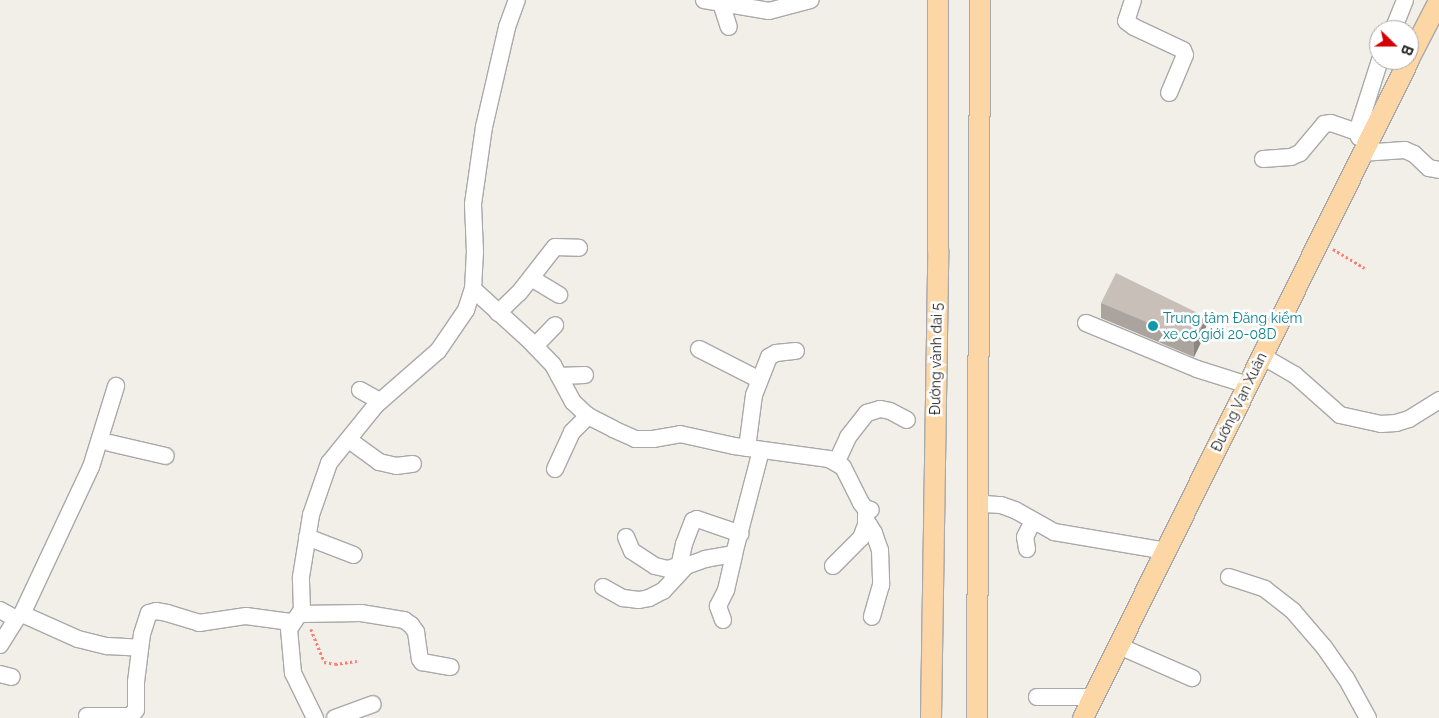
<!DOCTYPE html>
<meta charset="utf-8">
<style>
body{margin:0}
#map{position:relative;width:1439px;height:718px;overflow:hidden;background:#f2efe9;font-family:Raleway,sans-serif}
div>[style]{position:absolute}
.path>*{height:2.5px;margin-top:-1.25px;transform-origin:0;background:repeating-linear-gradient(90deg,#fa8072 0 2.5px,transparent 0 5px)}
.roads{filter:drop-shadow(1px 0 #a9a9a9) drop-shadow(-1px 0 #a9a9a9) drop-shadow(0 1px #a9a9a9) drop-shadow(0 -1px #a9a9a9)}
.minor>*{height:16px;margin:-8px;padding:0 8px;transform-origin:8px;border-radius:8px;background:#fff}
.major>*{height:20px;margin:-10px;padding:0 10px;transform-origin:10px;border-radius:10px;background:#fcd6a4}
.wall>*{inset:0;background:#aba49e}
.shaded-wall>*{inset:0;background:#8b8681}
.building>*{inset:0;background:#c7bfb8}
.dots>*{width:14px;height:14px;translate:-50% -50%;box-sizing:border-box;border:2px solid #fff;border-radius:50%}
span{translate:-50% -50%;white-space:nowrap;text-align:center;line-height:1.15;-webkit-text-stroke:5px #fff;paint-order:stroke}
.culture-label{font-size:14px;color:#0d838f}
.left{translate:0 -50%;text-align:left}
.street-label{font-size:14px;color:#222}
.north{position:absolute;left:1369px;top:20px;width:50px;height:50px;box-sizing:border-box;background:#fff;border:1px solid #a7a7a7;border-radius:50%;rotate:112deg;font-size:14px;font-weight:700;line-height:20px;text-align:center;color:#222}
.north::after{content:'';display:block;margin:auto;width:18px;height:22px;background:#d40000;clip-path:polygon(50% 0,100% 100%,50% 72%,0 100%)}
</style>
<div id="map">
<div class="path">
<div style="left:1333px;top:249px;width:37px;rotate:31deg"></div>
<div style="left:311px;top:629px;width:35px;rotate:68deg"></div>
<div style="left:324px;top:662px;width:11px;rotate:10deg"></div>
<div style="left:335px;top:664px;width:22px;rotate:-8deg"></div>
</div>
<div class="roads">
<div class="minor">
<div style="left:704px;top:0;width:66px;rotate:9.6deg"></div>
<div style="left:769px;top:11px;width:43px;rotate:-14.7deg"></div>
<div style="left:1133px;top:0;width:22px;rotate:108deg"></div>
<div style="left:1126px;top:21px;width:10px;rotate:37deg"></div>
<div style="left:1134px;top:27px;width:54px;rotate:25.1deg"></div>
<div style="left:1183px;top:50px;width:5px;rotate:68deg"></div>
<div style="left:1185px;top:55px;width:41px;rotate:112.8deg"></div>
<div style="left:721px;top:3px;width:25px;rotate:72deg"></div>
<div style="left:1393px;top:30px;width:32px;rotate:-68deg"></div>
<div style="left:1363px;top:138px;width:4px;rotate:-166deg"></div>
<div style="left:1359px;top:137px;width:5px;rotate:-112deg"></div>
<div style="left:1357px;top:132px;width:76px;rotate:-72.3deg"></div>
<div style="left:1361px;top:153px;width:44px;rotate:-3.9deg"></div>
<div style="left:1405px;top:150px;width:10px;rotate:24deg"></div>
<div style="left:1414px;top:154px;width:21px;rotate:43deg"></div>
<div style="left:1429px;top:168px;width:10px;rotate:11deg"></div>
<div style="left:1263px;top:159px;width:28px;rotate:-4deg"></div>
<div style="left:1291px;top:157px;width:10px;rotate:-24deg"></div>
<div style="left:1300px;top:153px;width:38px;rotate:-50deg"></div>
<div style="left:1324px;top:124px;width:7px;rotate:-8deg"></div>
<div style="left:1331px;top:123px;width:28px;rotate:19deg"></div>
<div style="left:531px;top:278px;width:33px;rotate:31deg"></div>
<div style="left:473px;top:289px;width:74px;rotate:42.3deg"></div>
<div style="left:528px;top:339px;width:36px;rotate:46deg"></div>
<div style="left:553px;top:365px;width:42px;rotate:61.6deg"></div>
<div style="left:573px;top:402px;width:21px;rotate:43deg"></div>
<div style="left:588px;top:416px;width:28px;rotate:27deg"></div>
<div style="left:613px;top:429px;width:24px;rotate:24deg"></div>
<div style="left:635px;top:439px;width:18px"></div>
<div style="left:653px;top:439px;width:27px;rotate:-10deg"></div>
<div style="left:680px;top:434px;width:55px;rotate:12.5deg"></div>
<div style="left:734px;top:446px;width:96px;rotate:7.8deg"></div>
<div style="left:829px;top:459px;width:16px;rotate:30deg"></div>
<div style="left:843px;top:467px;width:40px;rotate:63.4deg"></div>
<div style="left:861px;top:503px;width:6px;rotate:51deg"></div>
<div style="left:865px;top:508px;width:6px;rotate:18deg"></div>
<div style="left:498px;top:313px;width:29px;rotate:-44deg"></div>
<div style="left:519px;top:293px;width:58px;rotate:-52deg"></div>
<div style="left:555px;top:247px;width:24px;rotate:2deg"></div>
<div style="left:1086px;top:323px;width:120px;rotate:22.5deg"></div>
<div style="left:1197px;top:369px;width:53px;rotate:17.4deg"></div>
<div style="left:535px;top:346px;width:29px;rotate:-46deg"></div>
<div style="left:699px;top:349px;width:68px;rotate:26.9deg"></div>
<div style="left:1262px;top:356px;width:38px;rotate:30deg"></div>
<div style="left:1295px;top:375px;width:60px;rotate:41.6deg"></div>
<div style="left:1340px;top:415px;width:42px;rotate:12.4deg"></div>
<div style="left:1381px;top:424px;width:15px;rotate:-4deg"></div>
<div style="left:1396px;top:423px;width:14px;rotate:-17deg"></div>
<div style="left:1409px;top:419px;width:36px;rotate:-32deg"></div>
<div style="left:559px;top:376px;width:26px;rotate:-2deg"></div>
<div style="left:360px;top:390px;width:23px;rotate:29deg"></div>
<div style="left:349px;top:440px;width:37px;rotate:36deg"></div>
<div style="left:379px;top:462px;width:17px;rotate:13deg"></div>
<div style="left:396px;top:466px;width:17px;rotate:-7deg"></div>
<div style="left:110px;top:443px;width:57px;rotate:13.1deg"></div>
<div style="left:747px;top:448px;width:53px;rotate:-82.5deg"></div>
<div style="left:754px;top:395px;width:41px;rotate:-68.5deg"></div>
<div style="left:769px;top:357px;width:8px;rotate:-30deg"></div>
<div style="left:776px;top:353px;width:20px;rotate:-6deg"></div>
<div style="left:837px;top:461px;width:26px;rotate:-65deg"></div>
<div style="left:848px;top:437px;width:31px;rotate:-52deg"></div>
<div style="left:867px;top:413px;width:14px;rotate:-17deg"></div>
<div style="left:880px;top:409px;width:10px;rotate:11deg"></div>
<div style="left:890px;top:411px;width:19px;rotate:28deg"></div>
<div style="left:555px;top:469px;width:41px;rotate:-65.3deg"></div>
<div style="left:572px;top:432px;width:23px;rotate:-45deg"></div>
<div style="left:985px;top:504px;width:16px;rotate:4deg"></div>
<div style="left:1001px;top:505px;width:15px;rotate:20deg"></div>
<div style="left:1015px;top:510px;width:45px;rotate:29.4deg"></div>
<div style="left:1054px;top:532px;width:114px;rotate:9.6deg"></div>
<div style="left:866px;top:520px;width:15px;rotate:58deg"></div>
<div style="left:874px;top:533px;width:18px;rotate:71deg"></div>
<div style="left:880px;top:550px;width:35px;rotate:88deg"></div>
<div style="left:881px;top:585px;width:33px;rotate:106deg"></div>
<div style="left:307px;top:537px;width:50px;rotate:21deg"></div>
<div style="left:626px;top:537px;width:15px;rotate:67deg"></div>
<div style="left:632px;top:551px;width:27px;rotate:33deg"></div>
<div style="left:655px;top:566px;width:13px;rotate:13deg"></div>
<div style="left:668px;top:569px;width:13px;rotate:-18deg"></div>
<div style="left:1027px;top:549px;width:12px;rotate:-99deg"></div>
<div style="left:1025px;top:537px;width:18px;rotate:-63deg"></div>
<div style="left:833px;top:566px;width:40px;rotate:-45deg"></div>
<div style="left:861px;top:538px;width:14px;rotate:-69deg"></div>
<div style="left:866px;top:525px;width:10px;rotate:-90deg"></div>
<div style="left:678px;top:572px;width:29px;rotate:-78deg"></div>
<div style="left:684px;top:544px;width:25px;rotate:-69deg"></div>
<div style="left:693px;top:521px;width:4px;rotate:-27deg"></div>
<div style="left:697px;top:519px;width:46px;rotate:18.8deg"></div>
<div style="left:1229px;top:577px;width:38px;rotate:18deg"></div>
<div style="left:1265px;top:589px;width:36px;rotate:38deg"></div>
<div style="left:1293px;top:611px;width:48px;rotate:49.3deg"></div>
<div style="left:1324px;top:647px;width:38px;rotate:55deg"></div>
<div style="left:1346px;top:678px;width:46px;rotate:61.2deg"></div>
<div style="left:603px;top:587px;width:23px;rotate:29deg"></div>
<div style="left:623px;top:598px;width:16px;rotate:7deg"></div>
<div style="left:639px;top:600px;width:10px;rotate:-11deg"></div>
<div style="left:649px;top:598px;width:16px;rotate:-27deg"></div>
<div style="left:663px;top:591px;width:34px;rotate:-47deg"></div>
<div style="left:686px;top:566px;width:20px;rotate:-20deg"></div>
<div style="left:705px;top:559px;width:29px;rotate:-10deg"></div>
<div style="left:734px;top:554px;width:107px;rotate:-75.4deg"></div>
<div style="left:0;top:610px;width:18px;rotate:29deg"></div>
<div style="left:22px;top:614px;width:61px;rotate:24.1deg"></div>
<div style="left:78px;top:639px;width:30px;rotate:14deg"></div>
<div style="left:107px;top:646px;width:33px;rotate:3deg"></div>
<div style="left:301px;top:614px;width:60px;rotate:-1deg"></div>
<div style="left:361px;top:613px;width:44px;rotate:9.2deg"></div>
<div style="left:404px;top:620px;width:9px;rotate:36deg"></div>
<div style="left:411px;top:625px;width:9px;rotate:54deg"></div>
<div style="left:416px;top:632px;width:27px;rotate:82deg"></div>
<div style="left:420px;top:659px;width:4px;rotate:56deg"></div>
<div style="left:422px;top:662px;width:29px;rotate:10deg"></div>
<div style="left:723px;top:620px;width:15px;rotate:-110deg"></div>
<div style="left:718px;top:606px;width:18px;rotate:-63deg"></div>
<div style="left:726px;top:590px;width:37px;rotate:-77deg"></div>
<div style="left:0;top:645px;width:31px;rotate:-58deg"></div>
<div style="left:16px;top:619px;width:8px;rotate:-40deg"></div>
<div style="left:22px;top:614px;width:162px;rotate:-64.9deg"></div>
<div style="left:91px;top:467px;width:85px;rotate:-72.8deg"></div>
<div style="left:1119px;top:646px;width:80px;rotate:23.7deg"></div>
<div style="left:0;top:674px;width:12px;rotate:14deg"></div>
<div style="left:1037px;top:697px;width:56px"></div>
<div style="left:87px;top:716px;width:43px"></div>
<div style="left:130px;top:716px;width:8px;rotate:-45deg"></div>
<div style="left:136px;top:710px;width:28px;rotate:-90deg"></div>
<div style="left:136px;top:682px;width:48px;rotate:-82.9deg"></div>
<div style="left:142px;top:634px;width:22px;rotate:-72deg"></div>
<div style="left:149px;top:613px;width:7px;rotate:-16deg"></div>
<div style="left:156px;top:611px;width:11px;rotate:10deg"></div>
<div style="left:167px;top:613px;width:34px;rotate:17deg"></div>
<div style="left:199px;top:623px;width:48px;rotate:-8.5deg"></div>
<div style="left:246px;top:616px;width:45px;rotate:7.6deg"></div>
<div style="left:315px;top:718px;width:50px;rotate:-116.1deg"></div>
<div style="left:293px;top:673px;width:44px;rotate:-95.2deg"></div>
<div style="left:289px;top:629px;width:23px;rotate:-56deg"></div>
<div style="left:302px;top:610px;width:33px;rotate:-92deg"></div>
<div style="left:301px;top:577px;width:63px;rotate:-80.8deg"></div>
<div style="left:311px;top:515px;width:55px;rotate:-70.9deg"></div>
<div style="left:329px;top:463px;width:75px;rotate:-51deg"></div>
<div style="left:376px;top:405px;width:82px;rotate:-41.1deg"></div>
<div style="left:438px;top:351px;width:50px;rotate:-55.7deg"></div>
<div style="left:466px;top:310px;width:22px;rotate:-72deg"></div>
<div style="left:473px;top:289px;width:37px;rotate:-87deg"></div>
<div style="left:475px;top:252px;width:48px;rotate:-92.4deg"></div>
<div style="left:473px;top:204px;width:78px;rotate:-81.9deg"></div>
<div style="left:484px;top:127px;width:103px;rotate:-77deg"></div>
<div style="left:507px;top:27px;width:29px;rotate:-70deg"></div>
<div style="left:335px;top:718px;width:40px;rotate:-20.2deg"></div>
</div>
<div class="major">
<div style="left:1409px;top:59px;width:65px;rotate:-62.7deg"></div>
<div style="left:931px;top:718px;width:468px;rotate:-89.1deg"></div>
<div style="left:938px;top:250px;width:250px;rotate:-90deg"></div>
<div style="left:977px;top:718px;width:718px;rotate:-89.76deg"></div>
<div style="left:1083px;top:718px;width:734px;rotate:-63.64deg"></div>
</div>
</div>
<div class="wall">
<div style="clip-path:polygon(1101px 303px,1206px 332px,1194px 357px,1101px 318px)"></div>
</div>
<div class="shaded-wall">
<div style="clip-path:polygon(1206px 317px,1206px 332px,1194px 357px,1194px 342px)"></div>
</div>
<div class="building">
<div style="clip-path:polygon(1116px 273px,1206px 317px,1194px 342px,1101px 303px)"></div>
</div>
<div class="dots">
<div style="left:1153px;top:326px;background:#0f9aa8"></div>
</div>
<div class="culture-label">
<span class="left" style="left:1163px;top:326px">Trung tâm Đăng kiểm<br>xe cơ giới 20-08D</span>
</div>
<div class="street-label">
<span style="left:936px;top:359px;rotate:-89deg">Đường vành đai 5</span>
<span style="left:1239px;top:402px;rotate:-64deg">Đường Vạn Xuân</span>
</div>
<div class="north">B</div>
</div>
